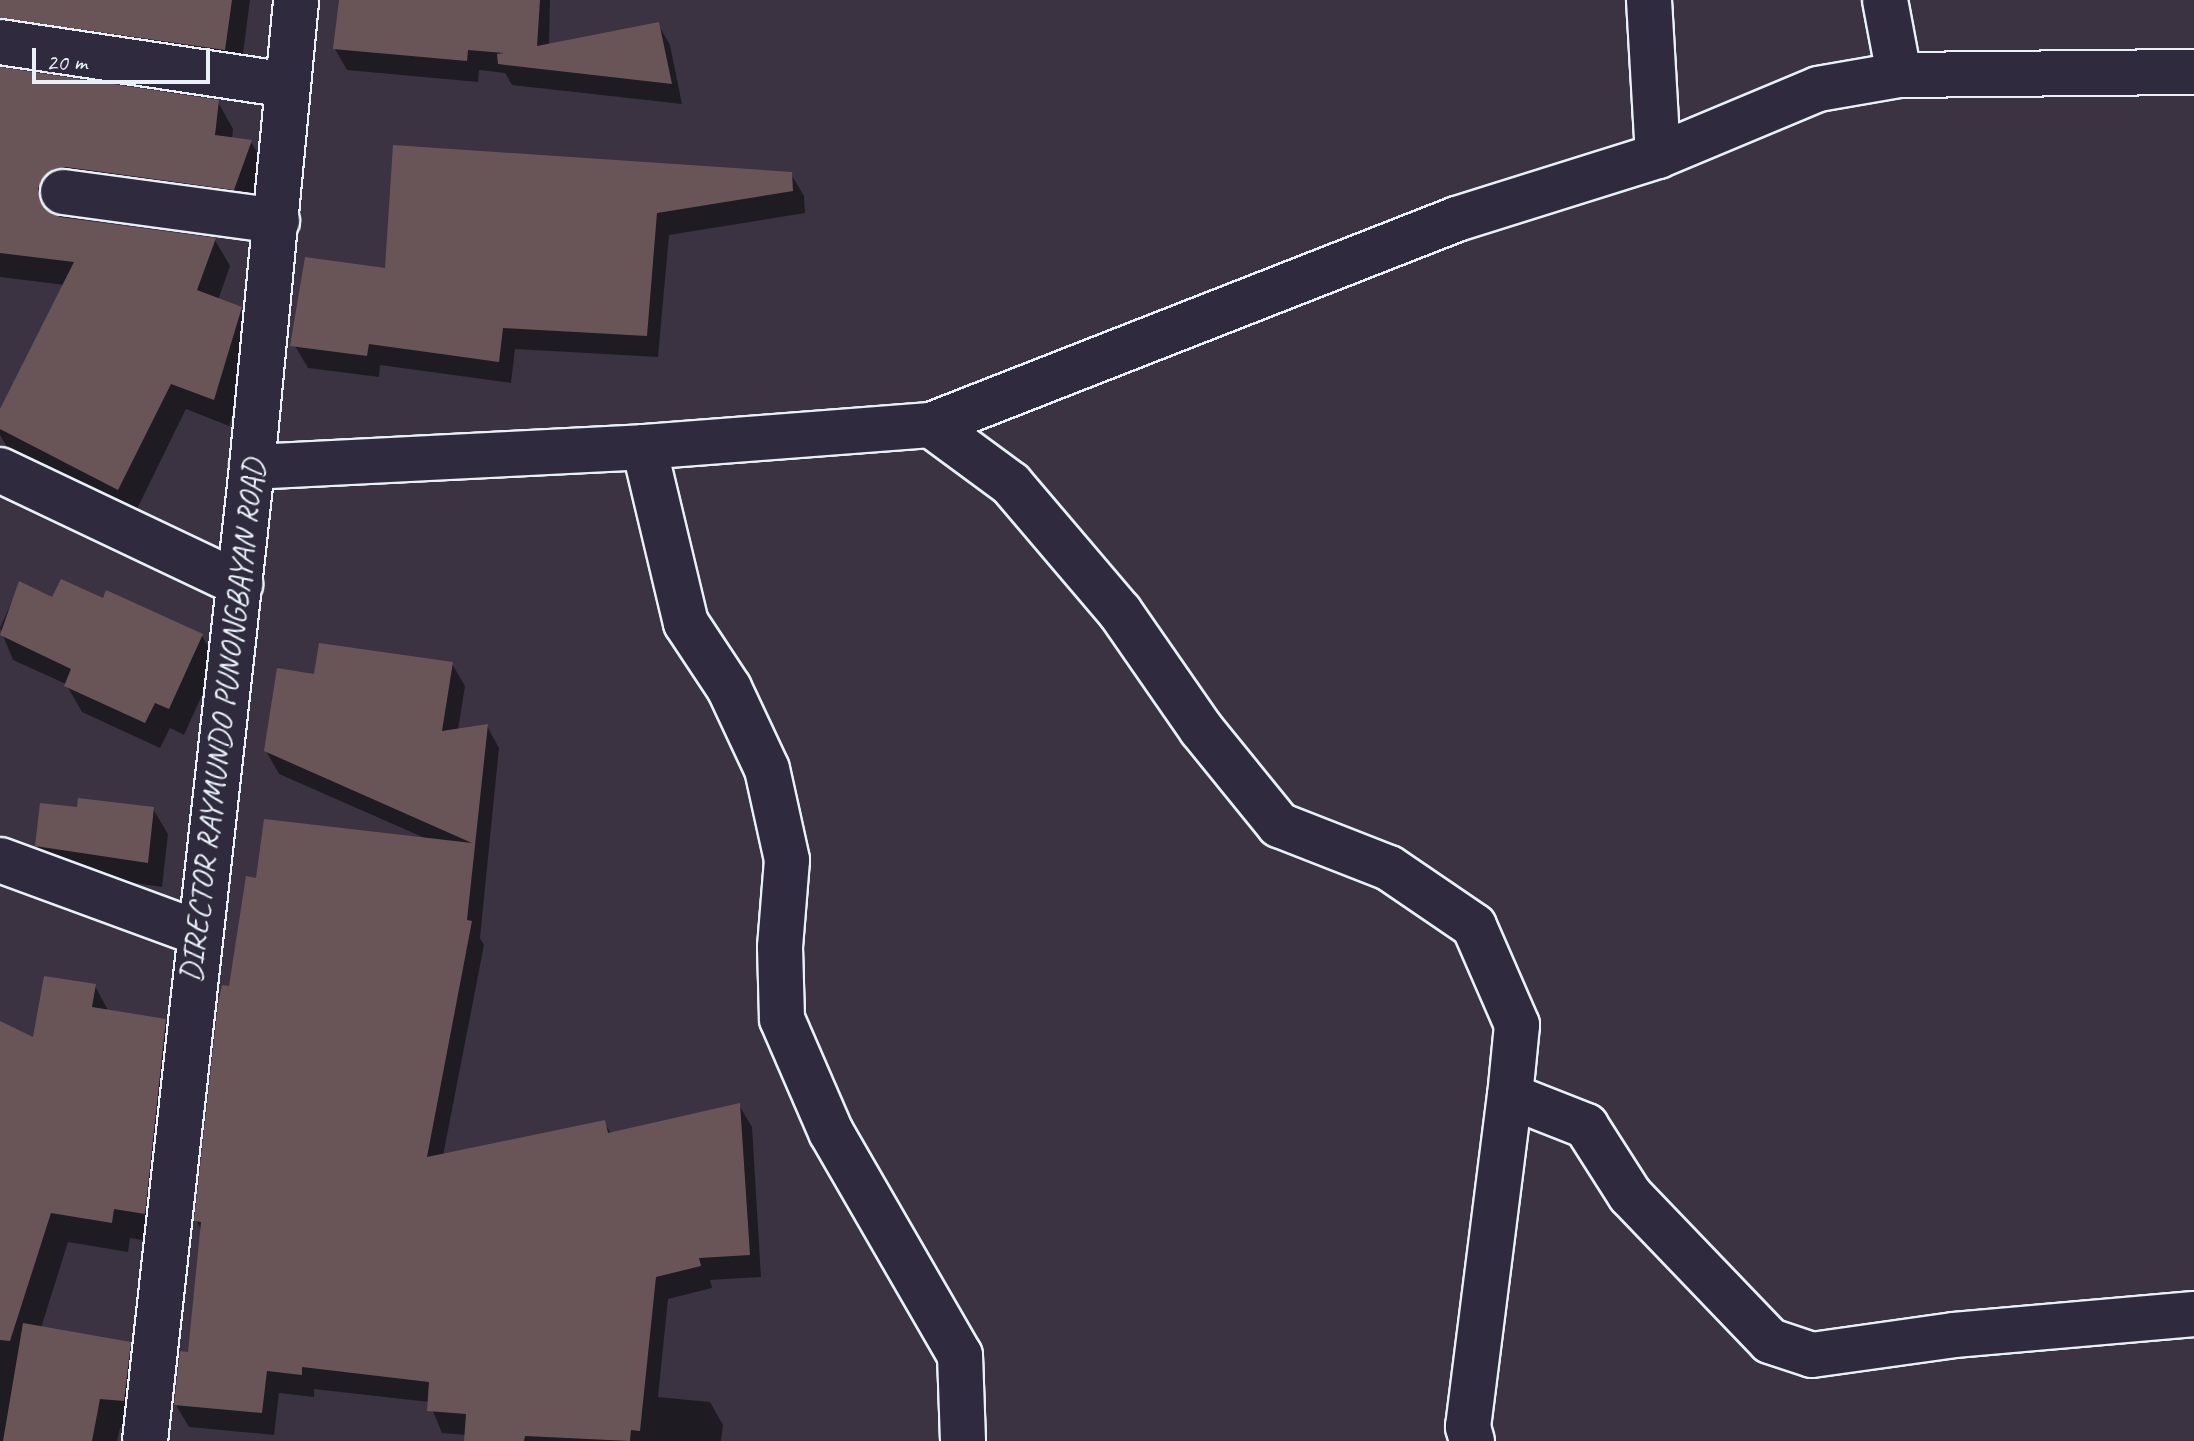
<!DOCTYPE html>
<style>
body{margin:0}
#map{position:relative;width:2194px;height:1441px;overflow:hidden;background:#3b3342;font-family:Caveat,sans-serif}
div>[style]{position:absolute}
.shadow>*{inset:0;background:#0007}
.building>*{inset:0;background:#695558}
.roads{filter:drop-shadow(2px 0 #e8f1f8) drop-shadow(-2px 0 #e8f1f8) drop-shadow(0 2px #e8f1f8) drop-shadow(0 -2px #e8f1f8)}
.minor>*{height:44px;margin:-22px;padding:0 22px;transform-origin:22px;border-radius:22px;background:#2f2a3d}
span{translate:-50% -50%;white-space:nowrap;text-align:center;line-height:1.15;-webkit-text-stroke:7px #2f2a3d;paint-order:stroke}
.street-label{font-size:32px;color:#e8f1f8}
.scale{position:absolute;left:32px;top:48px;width:178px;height:36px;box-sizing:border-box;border:4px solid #e8f1f8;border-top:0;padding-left:10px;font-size:24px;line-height:28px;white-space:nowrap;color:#e8f1f8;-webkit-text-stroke:6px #2f2a3d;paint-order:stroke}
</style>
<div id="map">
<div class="shadow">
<div style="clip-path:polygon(0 0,250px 0,240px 76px,0 52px)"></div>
<div style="clip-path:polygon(341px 0,550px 0,549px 46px,658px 24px,670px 45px,682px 104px,512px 85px,505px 73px,479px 70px,478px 82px,347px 70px,335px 49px)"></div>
<div style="clip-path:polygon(0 69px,218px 102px,233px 129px,232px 140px,251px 142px,267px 169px,249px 216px,68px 196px,53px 215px,215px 240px,230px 266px,218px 300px,241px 308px,256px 335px,229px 426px,186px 409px,134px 515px,10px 452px,0 435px,0 413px,65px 285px,0 277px)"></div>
<div style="clip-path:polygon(791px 174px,804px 196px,805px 213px,669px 235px,658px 357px,515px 349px,511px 383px,380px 365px,379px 377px,308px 368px,295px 346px,387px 270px)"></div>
<div style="clip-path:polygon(20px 584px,53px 600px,104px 601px,202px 636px,217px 662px,184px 735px,170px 728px,160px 748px,82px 712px,66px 684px,13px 660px,0 628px)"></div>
<div style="clip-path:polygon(452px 664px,465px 686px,458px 730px,487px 726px,499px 748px,480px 938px,484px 945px,443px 1156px,604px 1122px,611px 1134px,739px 1105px,752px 1127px,761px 1277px,710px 1280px,712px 1288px,668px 1299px,658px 1397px,710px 1402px,723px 1425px,721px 1441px,466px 1441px,466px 1435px,442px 1433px,429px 1402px,314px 1389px,314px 1397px,279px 1393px,274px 1435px,189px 1427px,176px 1405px,190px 1355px,202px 1231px,196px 1220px,231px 988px,258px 881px,427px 839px,279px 774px,266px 751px,315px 676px)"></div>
<div style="clip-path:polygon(79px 809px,153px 809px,168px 834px,162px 887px,52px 871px,37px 846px)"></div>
<div style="clip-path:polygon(95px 986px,109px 1012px,165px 1021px,182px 1051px,161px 1243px,130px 1238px,128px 1252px,68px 1242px,41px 1328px,129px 1344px,147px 1374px,141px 1430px,120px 1428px,117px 1441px,0 1441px,0 1024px,35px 1040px)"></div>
</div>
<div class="building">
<div style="clip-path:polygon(0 0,232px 0,225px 50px,0 18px)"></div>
<div style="clip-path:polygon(339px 0,540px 0,537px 46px,659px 22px,672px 84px,498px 64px,497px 54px,504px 53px,468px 50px,467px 61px,333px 49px)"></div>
<div style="clip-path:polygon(0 67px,219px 100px,215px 135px,252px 140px,234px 190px,66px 167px,53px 169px,38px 188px,40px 202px,60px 217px,216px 238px,197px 290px,242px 307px,214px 400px,171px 384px,118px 490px,0 429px,0 409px,74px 262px,0 253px)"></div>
<div style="clip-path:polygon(393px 145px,792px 172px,793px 191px,657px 213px,647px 336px,503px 328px,499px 362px,369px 344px,367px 356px,290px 346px,305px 257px,385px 268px)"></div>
<div style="clip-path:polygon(61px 579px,103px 598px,106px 590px,203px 634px,169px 709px,155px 703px,145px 723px,64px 686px,71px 669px,0 635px,19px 581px,52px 597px)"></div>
<div style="clip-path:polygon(319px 643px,453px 662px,442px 731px,488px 724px,467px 920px,472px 921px,427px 1157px,605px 1120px,608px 1133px,740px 1103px,750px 1255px,699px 1258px,701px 1266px,656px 1277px,640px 1431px,631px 1430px,630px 1441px,525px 1436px,524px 1441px,464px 1441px,466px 1414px,427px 1411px,429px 1382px,302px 1367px,302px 1375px,267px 1371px,262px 1413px,174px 1405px,180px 1351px,188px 1352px,201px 1222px,194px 1221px,218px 1004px,222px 985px,229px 986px,246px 876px,256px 878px,264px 819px,472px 843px,264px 751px,277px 668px,314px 674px)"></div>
<div style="clip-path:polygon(78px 798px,154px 807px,148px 863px,35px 846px,40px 803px,77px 807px)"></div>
<div style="clip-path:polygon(44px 976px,96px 984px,92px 1007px,166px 1019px,145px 1214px,114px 1209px,112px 1223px,51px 1213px,10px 1341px,0 1340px,0 1021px,33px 1037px)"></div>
<div style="clip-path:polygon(23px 1323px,131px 1342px,124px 1401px,100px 1399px,92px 1441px,3px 1441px)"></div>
</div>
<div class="roads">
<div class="minor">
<div style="left:1649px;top:0;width:156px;rotate:86.7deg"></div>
<div style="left:1885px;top:0;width:76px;rotate:79.4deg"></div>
<div style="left:0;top:42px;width:290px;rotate:8.5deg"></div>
<div style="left:63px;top:192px;width:216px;rotate:7.7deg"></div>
<div style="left:931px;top:425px;width:99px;rotate:36.4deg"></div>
<div style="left:1011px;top:484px;width:168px;rotate:49.6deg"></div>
<div style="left:1120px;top:612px;width:142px;rotate:55.3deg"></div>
<div style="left:1201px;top:729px;width:124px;rotate:50.9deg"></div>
<div style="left:1279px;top:825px;width:118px;rotate:21.4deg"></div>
<div style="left:1389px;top:868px;width:103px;rotate:34.3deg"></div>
<div style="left:1474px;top:926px;width:108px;rotate:66.5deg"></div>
<div style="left:1517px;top:1025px;width:71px;rotate:95.6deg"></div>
<div style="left:644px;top:447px;width:288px;rotate:-4.4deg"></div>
<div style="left:931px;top:425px;width:565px;rotate:-21.39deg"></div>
<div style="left:1457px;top:219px;width:211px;rotate:-17.4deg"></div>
<div style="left:1658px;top:156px;width:173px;rotate:-22.7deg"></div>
<div style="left:1818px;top:89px;width:82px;rotate:-9.8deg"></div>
<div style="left:1899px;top:75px;width:295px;rotate:-0.6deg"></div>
<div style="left:252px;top:467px;width:393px;rotate:-2.9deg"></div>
<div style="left:644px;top:447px;width:181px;rotate:76.6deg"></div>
<div style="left:686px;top:623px;width:78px;rotate:56.5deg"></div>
<div style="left:729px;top:688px;width:89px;rotate:64.9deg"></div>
<div style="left:767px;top:769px;width:93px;rotate:77.6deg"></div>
<div style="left:787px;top:860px;width:87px;rotate:94.6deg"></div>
<div style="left:780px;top:947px;width:72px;rotate:88.4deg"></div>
<div style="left:782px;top:1019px;width:123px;rotate:66.6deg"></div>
<div style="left:831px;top:1132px;width:258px;rotate:60deg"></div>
<div style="left:960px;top:1355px;width:86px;rotate:88deg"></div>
<div style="left:0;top:470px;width:266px;rotate:25.4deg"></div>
<div style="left:0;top:860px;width:211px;rotate:20.2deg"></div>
<div style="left:145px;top:1441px;width:980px;rotate:-83.73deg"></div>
<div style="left:252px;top:467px;width:469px;rotate:-84.6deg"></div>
<div style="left:1472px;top:1441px;width:15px;rotate:-106deg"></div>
<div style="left:1468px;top:1427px;width:334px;rotate:-82.8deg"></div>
<div style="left:1510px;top:1096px;width:82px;rotate:21.5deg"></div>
<div style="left:1586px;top:1126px;width:82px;rotate:57.5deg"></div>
<div style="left:1630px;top:1195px;width:202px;rotate:46.2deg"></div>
<div style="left:1770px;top:1341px;width:44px;rotate:18.4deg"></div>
<div style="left:1812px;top:1355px;width:143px;rotate:-8deg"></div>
<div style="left:1954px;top:1335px;width:241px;rotate:-5deg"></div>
</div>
</div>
<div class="street-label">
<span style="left:223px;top:721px;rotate:-83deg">DIRECTOR RAYMUNDO PUNONGBAYAN ROAD</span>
</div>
<div class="scale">20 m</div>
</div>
